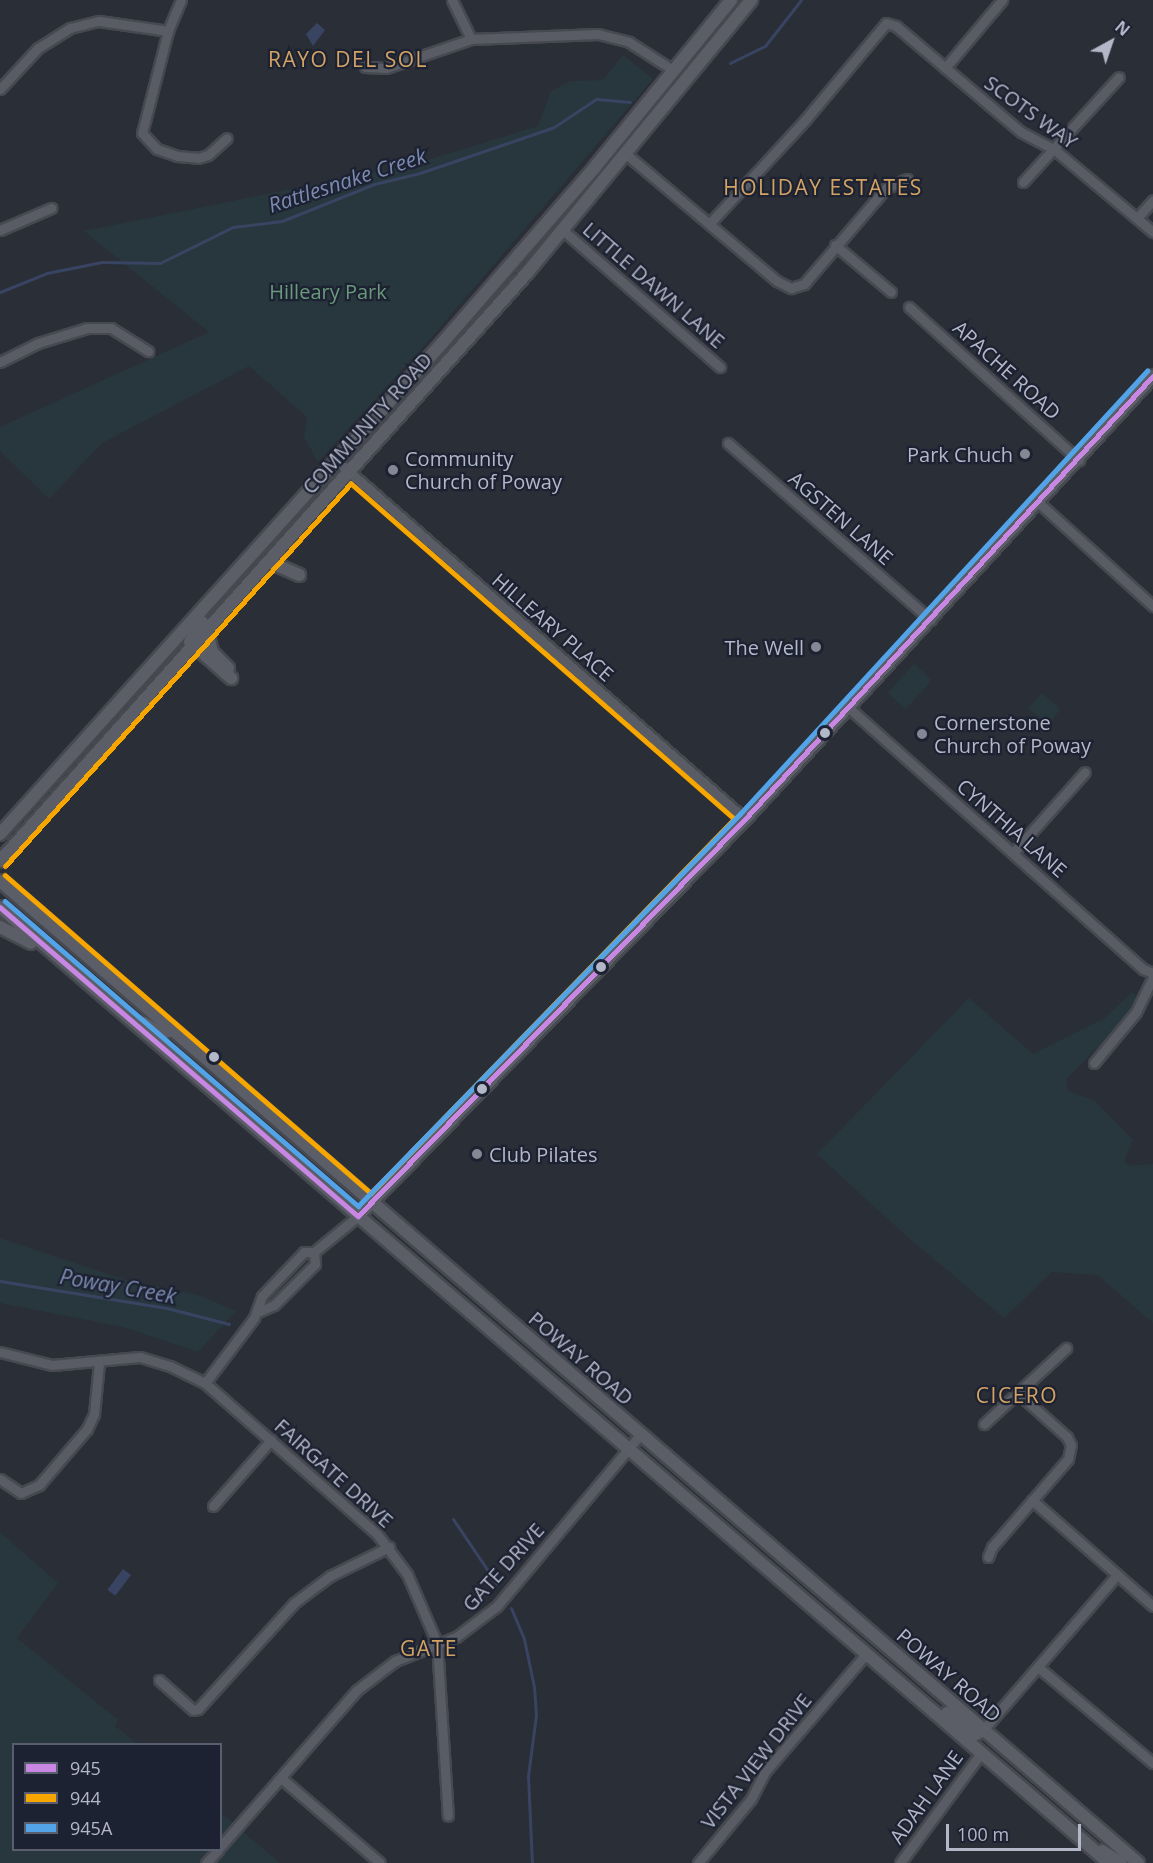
<!DOCTYPE html>
<style>
body{margin:0}
#map{position:relative;width:1153px;height:1863px;overflow:hidden;background:#2a2e37;font-family:"Open Sans",sans-serif}
div>[style]{position:absolute}
.green>*{inset:0;background:#27373d;transform-origin:0 0}
.water>*{inset:0;background:#384462;transform-origin:0 0}
.stream>*{height:3px;margin:-1.5px;padding:0 1.5px;transform-origin:1.5px;border-radius:1.5px;background:#384462}
.roads{filter:drop-shadow(2px 0 #464950) drop-shadow(-2px 0 #464950) drop-shadow(0 2px #464950) drop-shadow(0 -2px #464950)}
.minor>*{height:9px;margin:-4.5px;padding:0 4.5px;transform-origin:4.5px;border-radius:4.5px;background:#595c65}
.major>*{height:12px;margin:-6px;padding:0 6px;transform-origin:6px;border-radius:6px;background:#5b5e67}
.bus-1>*{height:4.5px;margin:-2.25px;padding:0 2.25px;transform-origin:2.25px;border-radius:2.25px;background:#c787e3}
.bus-2>*{height:4.5px;margin:-2.25px;padding:0 2.25px;transform-origin:2.25px;border-radius:2.25px;background:#f7a600}
.bus-3>*{height:4.5px;margin:-2.25px;padding:0 2.25px;transform-origin:2.25px;border-radius:2.25px;background:#53a3e8}
.dots>*{width:16px;height:16px;translate:-50% -50%;box-sizing:border-box;border:3px solid #1d2232;border-radius:50%}
span{translate:-50% -50%;white-space:nowrap;text-align:center;line-height:1.15;-webkit-text-stroke:4.5px #1d2232;paint-order:stroke}
.street-label{font-size:20px;color:#b3b8c8}
.park-label{font-size:20px;color:#6a997b}
.poi-label{font-size:20px;color:#b3b8c8}
.right{translate:-100% -50%;text-align:right}
.left{translate:0 -50%;text-align:left}
.neighbourhood-label{font-size:21px;color:#d3a363;letter-spacing:1.5px}
.water-label{font-size:21px;color:#7b8ab0;font-style:italic}
.legend{position:absolute;left:12px;top:1743px;width:210px;height:108px;box-sizing:border-box;background:#1d2232;border:2px solid #595e6e;margin:0;padding:8px 10px;list-style:none;font-size:18px;color:#b3b8c8}
.legend li{display:flex;align-items:center;gap:12px;height:30px}
.legend b{width:30px;border:2px solid #595e6e}
.north{position:absolute;left:1081px;top:12px;width:60px;height:60px;-webkit-text-stroke:4px #1d2232;paint-order:stroke;rotate:40deg;font-size:16px;font-weight:700;line-height:24px;text-align:center;color:#b3b8c8}
.north::after{content:'';display:block;margin:auto;width:21px;height:27px;background:#b3b8c8;clip-path:polygon(50% 0,100% 100%,50% 72%,0 100%)}
.scale{position:absolute;left:946px;top:1824px;width:135px;height:27px;box-sizing:border-box;border:3px solid #b3b8c8;border-top:0;padding-left:8px;font-size:18px;line-height:21px;white-space:nowrap;color:#b3b8c8;-webkit-text-stroke:4px #1d2232;paint-order:stroke}
</style>
<div id="map">
<div class="green">
<div style="clip-path:polygon(623px 55px,653px 79px,431px 338px,318px 462px,304px 437px,307px 417px,249px 366px,102px 443px,49px 499px,0 451px,0 427px,209px 332px,84px 231px,415px 164px,538px 126px,551px 91px,571px 81px,603px 80px)"></div>
<div style="left:914px;top:664px;width:24px;height:39px;rotate:42deg"></div>
<div style="left:1042px;top:693px;width:25px;height:20px;rotate:42deg"></div>
<div style="clip-path:polygon(1132px 992px,1138px 997px,1115px 1030px,1066px 1079px,1068px 1091px,1095px 1101px,1133px 1140px,1124px 1161px,1130px 1166px,1153px 1164px,1153px 1323px,1098px 1275px,1052px 1272px,1004px 1318px,903px 1233px,817px 1154px,969px 998px,1033px 1054px,1105px 1018px)"></div>
<div style="clip-path:polygon(0 1238px,126px 1280px,201px 1296px,236px 1311px,198px 1352px,123px 1327px,0 1303px)"></div>
<div style="clip-path:polygon(0 1532px,58px 1583px,17px 1638px,118px 1720px,115px 1726px,138px 1744px,14px 1744px,14px 1850px,220px 1850px,221px 1813px,280px 1863px,0 1863px)"></div>
</div>
<div class="water">
<div style="clip-path:polygon(317px 23px,325px 30px,313px 46px,306px 34px)"></div>
<div style="left:123px;top:1569px;width:10px;height:26px;rotate:37deg"></div>
</div>
<div class="stream">
<div style="left:730px;top:63px;width:39px;rotate:-26deg"></div>
<div style="left:765px;top:46px;width:58px;rotate:-52deg"></div>
<div style="left:0;top:292px;width:51px;rotate:-22deg"></div>
<div style="left:47px;top:273px;width:56px;rotate:-11.3deg"></div>
<div style="left:102px;top:262px;width:58px;rotate:1deg"></div>
<div style="left:160px;top:263px;width:81px;rotate:-26.3deg"></div>
<div style="left:233px;top:227px;width:49px;rotate:-7deg"></div>
<div style="left:282px;top:221px;width:99px;rotate:-21.9deg"></div>
<div style="left:374px;top:184px;width:47px;rotate:-13.4deg"></div>
<div style="left:420px;top:173px;width:142px;rotate:-18.9deg"></div>
<div style="left:554px;top:127px;width:50px;rotate:-33.7deg"></div>
<div style="left:596px;top:99px;width:34px;rotate:5deg"></div>
<div style="left:0;top:1281px;width:169px;rotate:9.2deg"></div>
<div style="left:167px;top:1308px;width:64px;rotate:14.5deg"></div>
<div style="left:453px;top:1519px;width:78px;rotate:55.9deg"></div>
<div style="left:511px;top:1608px;width:34px;rotate:67deg"></div>
<div style="left:524px;top:1639px;width:49px;rotate:78.2deg"></div>
<div style="left:534px;top:1687px;width:28px;rotate:86deg"></div>
<div style="left:536px;top:1715px;width:62px;rotate:97.5deg"></div>
<div style="left:528px;top:1776px;width:87px;rotate:87.4deg"></div>
</div>
<div class="roads">
<div class="minor">
<div style="left:181px;top:0;width:34px;rotate:113deg"></div>
<div style="left:168px;top:31px;width:105px;rotate:104.3deg"></div>
<div style="left:142px;top:133px;width:22px;rotate:47deg"></div>
<div style="left:157px;top:149px;width:21px;rotate:19deg"></div>
<div style="left:177px;top:156px;width:21px;rotate:5deg"></div>
<div style="left:198px;top:158px;width:10px;rotate:-17deg"></div>
<div style="left:208px;top:155px;width:25px;rotate:-42deg"></div>
<div style="left:452px;top:0;width:43px;rotate:64deg"></div>
<div style="left:365px;top:67px;width:21px;rotate:3deg"></div>
<div style="left:386px;top:68px;width:90px;rotate:-18.8deg"></div>
<div style="left:471px;top:39px;width:127px;rotate:-2.3deg"></div>
<div style="left:598px;top:34px;width:32px;rotate:14deg"></div>
<div style="left:629px;top:42px;width:52px;rotate:32.5deg"></div>
<div style="left:945px;top:68px;width:89px;rotate:-50deg"></div>
<div style="left:0;top:89px;width:56px;rotate:-47.2deg"></div>
<div style="left:38px;top:48px;width:38px;rotate:-32deg"></div>
<div style="left:70px;top:28px;width:30px;rotate:-14deg"></div>
<div style="left:99px;top:21px;width:70px;rotate:8.2deg"></div>
<div style="left:626px;top:154px;width:197px;rotate:40.1deg"></div>
<div style="left:777px;top:281px;width:16px;rotate:27deg"></div>
<div style="left:791px;top:288px;width:14px;rotate:-17deg"></div>
<div style="left:804px;top:284px;width:126px;rotate:-49.5deg"></div>
<div style="left:886px;top:188px;width:23px;rotate:-23deg"></div>
<div style="left:1023px;top:182px;width:142px;rotate:-47.6deg"></div>
<div style="left:1137px;top:218px;width:24px;rotate:-48deg"></div>
<div style="left:711px;top:222px;width:139px;rotate:-47.3deg"></div>
<div style="left:805px;top:120px;width:126px;rotate:-50.1deg"></div>
<div style="left:886px;top:23px;width:10px;rotate:17deg"></div>
<div style="left:896px;top:26px;width:164px;rotate:40.3deg"></div>
<div style="left:1021px;top:132px;width:38px;rotate:28deg"></div>
<div style="left:1055px;top:150px;width:128px;rotate:39.9deg"></div>
<div style="left:0;top:230px;width:56px;rotate:-23.3deg"></div>
<div style="left:564px;top:231px;width:207px;rotate:41.1deg"></div>
<div style="left:835px;top:245px;width:73px;rotate:40deg"></div>
<div style="left:909px;top:307px;width:229px;rotate:42deg"></div>
<div style="left:0;top:362px;width:42px;rotate:-26.6deg"></div>
<div style="left:38px;top:343px;width:51px;rotate:-17deg"></div>
<div style="left:87px;top:328px;width:24px"></div>
<div style="left:111px;top:328px;width:44px;rotate:31.9deg"></div>
<div style="left:728px;top:443px;width:269px;rotate:41.1deg"></div>
<div style="left:337px;top:461px;width:543px;rotate:41.27deg"></div>
<div style="left:1039px;top:503px;width:154px;rotate:42.1deg"></div>
<div style="left:849px;top:708px;width:393px;rotate:41.6deg"></div>
<div style="left:1143px;top:969px;width:11px;rotate:22deg"></div>
<div style="left:1013px;top:853px;width:108px;rotate:-48.4deg"></div>
<div style="left:1094px;top:1063px;width:66px;rotate:-50.5deg"></div>
<div style="left:1136px;top:1012px;width:39px;rotate:-64deg"></div>
<div style="left:258px;top:1312px;width:17px;rotate:-24deg"></div>
<div style="left:274px;top:1305px;width:58px;rotate:-45deg"></div>
<div style="left:315px;top:1264px;width:12px;rotate:-95deg"></div>
<div style="left:0;top:1352px;width:54px;rotate:14deg"></div>
<div style="left:52px;top:1365px;width:88px;rotate:-5.2deg"></div>
<div style="left:140px;top:1357px;width:31px;rotate:17deg"></div>
<div style="left:170px;top:1366px;width:39px;rotate:26deg"></div>
<div style="left:205px;top:1383px;width:229px;rotate:41.3deg"></div>
<div style="left:377px;top:1534px;width:50px;rotate:53.1deg"></div>
<div style="left:407px;top:1574px;width:75px;rotate:66.5deg"></div>
<div style="left:437px;top:1643px;width:173px;rotate:86.4deg"></div>
<div style="left:205px;top:1383px;width:81px;rotate:-53deg"></div>
<div style="left:254px;top:1318px;width:23px;rotate:-70deg"></div>
<div style="left:262px;top:1296px;width:61px;rotate:-46.3deg"></div>
<div style="left:304px;top:1252px;width:10px"></div>
<div style="left:314px;top:1252px;width:57px;rotate:-39.3deg"></div>
<div style="left:984px;top:1424px;width:112px;rotate:-42.8deg"></div>
<div style="left:0;top:1479px;width:25px;rotate:34deg"></div>
<div style="left:21px;top:1493px;width:20px;rotate:-24deg"></div>
<div style="left:39px;top:1485px;width:74px;rotate:-49.4deg"></div>
<div style="left:87px;top:1429px;width:17px;rotate:-65deg"></div>
<div style="left:94px;top:1414px;width:51px;rotate:-84.4deg"></div>
<div style="left:1032px;top:1500px;width:161px;rotate:41.2deg"></div>
<div style="left:213px;top:1506px;width:88px;rotate:-48.7deg"></div>
<div style="left:988px;top:1557px;width:11px;rotate:-68deg"></div>
<div style="left:992px;top:1547px;width:116px;rotate:-49.2deg"></div>
<div style="left:1068px;top:1459px;width:14px;rotate:-78deg"></div>
<div style="left:1071px;top:1445px;width:9px;rotate:-117deg"></div>
<div style="left:1067px;top:1437px;width:63px;rotate:-138.2deg"></div>
<div style="left:1038px;top:1667px;width:150px;rotate:39.9deg"></div>
<div style="left:159px;top:1680px;width:45px;rotate:41.4deg"></div>
<div style="left:193px;top:1710px;width:5px;rotate:-11deg"></div>
<div style="left:198px;top:1709px;width:143px;rotate:-47.8deg"></div>
<div style="left:294px;top:1603px;width:45px;rotate:-36.9deg"></div>
<div style="left:330px;top:1576px;width:66px;rotate:-26.2deg"></div>
<div style="left:983px;top:1730px;width:205px;rotate:-49.2deg"></div>
<div style="left:281px;top:1778px;width:130px;rotate:40.6deg"></div>
<div style="left:220px;top:1847px;width:208px;rotate:-48.9deg"></div>
<div style="left:357px;top:1690px;width:48px;rotate:-37.3deg"></div>
<div style="left:395px;top:1661px;width:66px;rotate:-21.5deg"></div>
<div style="left:456px;top:1637px;width:51px;rotate:-37.1deg"></div>
<div style="left:497px;top:1606px;width:223px;rotate:-50.1deg"></div>
<div style="left:206px;top:1863px;width:18px;rotate:-47deg"></div>
<div style="left:698px;top:1863px;width:83px;rotate:-50.4deg"></div>
<div style="left:751px;top:1799px;width:29px;rotate:-63deg"></div>
<div style="left:764px;top:1773px;width:157px;rotate:-49.4deg"></div>
<div style="left:900px;top:1863px;width:137px;rotate:-53.6deg"></div>
</div>
<div class="major">
<div style="left:270px;top:562px;width:32px;rotate:24deg"></div>
<div style="left:202px;top:622px;width:23px;rotate:121deg"></div>
<div style="left:190px;top:642px;width:55px;rotate:41.3deg"></div>
<div style="left:207px;top:632px;width:21px;rotate:76deg"></div>
<div style="left:212px;top:652px;width:23px;rotate:45deg"></div>
<div style="left:0;top:834px;width:663px;rotate:-47.99deg"></div>
<div style="left:444px;top:341px;width:230px;rotate:-49deg"></div>
<div style="left:595px;top:167px;width:215px;rotate:-50.8deg"></div>
<div style="left:0;top:861px;width:790px;rotate:-48.13deg"></div>
<div style="left:527px;top:273px;width:353px;rotate:-50.6deg"></div>
<div style="left:0;top:881px;width:1503px;rotate:40.79deg"></div>
<div style="left:0;top:907px;width:1464px;rotate:40.76deg"></div>
<div style="left:0;top:927px;width:35px;rotate:27deg"></div>
<div style="left:144px;top:1023px;width:19px;rotate:32deg"></div>
<div style="left:160px;top:1033px;width:12px;rotate:-14deg"></div>
<div style="left:358px;top:1216px;width:554px;rotate:-45.73deg"></div>
<div style="left:745px;top:819px;width:602px;rotate:-47.36deg"></div>
<div style="left:947px;top:1713px;width:35px;rotate:39deg"></div>
<div style="left:974px;top:1735px;width:10px;rotate:-29deg"></div>
<div style="left:1102px;top:1851px;width:22px;rotate:32deg"></div>
</div>
</div>
<div class="bus-1">
<div style="left:0;top:907px;width:473px;rotate:40.8deg"></div>
<div style="left:358px;top:1216px;width:554px;rotate:-45.73deg"></div>
<div style="left:745px;top:819px;width:602px;rotate:-47.36deg"></div>
</div>
<div class="bus-2">
<div style="left:5px;top:875px;width:485px;rotate:41deg"></div>
<div style="left:371px;top:1193px;width:521px;rotate:-45.86deg"></div>
<div style="left:734px;top:819px;width:509px;rotate:-138.82deg"></div>
<div style="left:351px;top:484px;width:515px;rotate:132.09deg"></div>
</div>
<div class="bus-3">
<div style="left:5px;top:901px;width:467px;rotate:40.8deg"></div>
<div style="left:358px;top:1206px;width:547px;rotate:-45.74deg"></div>
<div style="left:740px;top:814px;width:602px;rotate:-47.43deg"></div>
</div>
<div class="dots">
<div style="left:1025px;top:454px;background:#838895"></div>
<div style="left:393px;top:470px;background:#838895"></div>
<div style="left:816px;top:647px;background:#838895"></div>
<div style="left:825px;top:733px;background:#b3b8c8"></div>
<div style="left:922px;top:734px;background:#838895"></div>
<div style="left:601px;top:967px;background:#b3b8c8"></div>
<div style="left:214px;top:1057px;background:#b3b8c8"></div>
<div style="left:482px;top:1089px;background:#b3b8c8"></div>
<div style="left:477px;top:1154px;background:#838895"></div>
</div>
<div class="street-label">
<span style="left:1031px;top:112px;rotate:36deg">SCOTS WAY</span>
<span style="left:654px;top:285px;rotate:41deg">LITTLE DAWN LANE</span>
<span style="left:1007px;top:370px;rotate:42deg">APACHE ROAD</span>
<span style="left:367px;top:423px;rotate:-48deg">COMMUNITY ROAD</span>
<span style="left:841px;top:518px;rotate:41deg">AGSTEN LANE</span>
<span style="left:553px;top:627px;rotate:41deg">HILLEARY PLACE</span>
<span style="left:1012px;top:828px;rotate:41deg">CYNTHIA LANE</span>
<span style="left:581px;top:1358px;rotate:41deg">POWAY ROAD</span>
<span style="left:334px;top:1473px;rotate:42deg">FAIRGATE DRIVE</span>
<span style="left:503px;top:1567px;rotate:-48deg">GATE DRIVE</span>
<span style="left:949px;top:1675px;rotate:41deg">POWAY ROAD</span>
<span style="left:756px;top:1761px;rotate:-52deg">VISTA VIEW DRIVE</span>
<span style="left:926px;top:1797px;rotate:-54deg">ADAH LANE</span>
</div>
<div class="park-label">
<span style="left:328px;top:291px">Hilleary Park</span>
</div>
<div class="poi-label">
<span class="right" style="left:1013px;top:454px">Park Chuch</span>
<span class="left" style="left:405px;top:470px">Community<br>Church of Poway</span>
<span class="right" style="left:804px;top:647px">The Well</span>
<span class="left" style="left:934px;top:734px">Cornerstone<br>Church of Poway</span>
<span class="left" style="left:489px;top:1154px">Club Pilates</span>
</div>
<div class="neighbourhood-label">
<span style="left:348px;top:59px">RAYO DEL SOL</span>
<span style="left:823px;top:187px">HOLIDAY ESTATES</span>
<span style="left:1017px;top:1395px">CICERO</span>
<span style="left:429px;top:1648px">GATE</span>
</div>
<div class="water-label">
<span style="left:347px;top:180px;rotate:-18deg">Rattlesnake Creek</span>
<span style="left:118px;top:1286px;rotate:10deg">Poway Creek</span>
</div>
<ul class="legend">
<li><b style="height:8px;background:#c787e3"></b>945</li>
<li><b style="height:8px;background:#f7a600"></b>944</li>
<li><b style="height:8px;background:#53a3e8"></b>945A</li>
</ul>
<div class="north">N</div>
<div class="scale">100 m</div>
</div>
